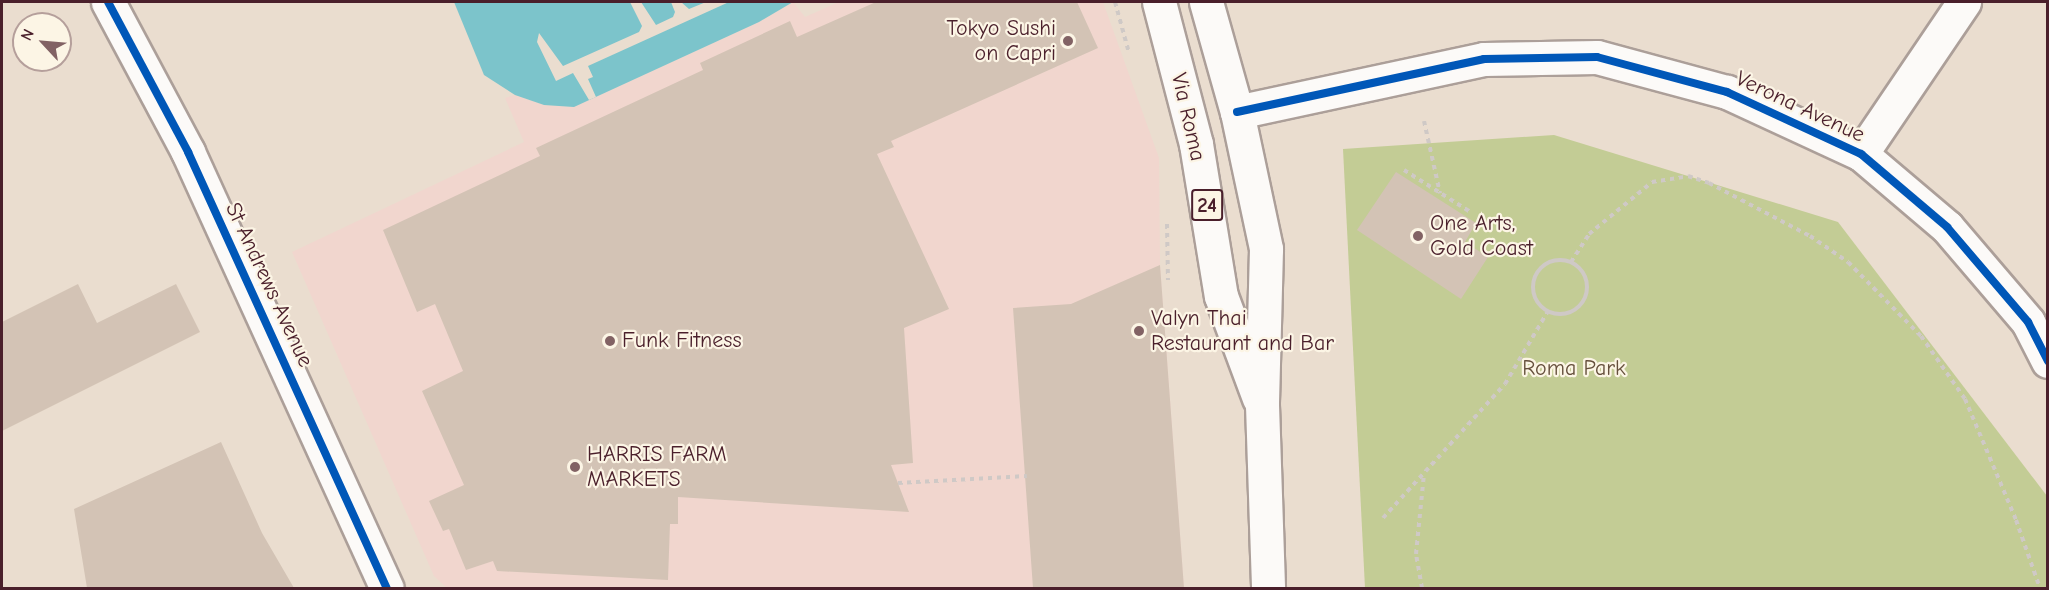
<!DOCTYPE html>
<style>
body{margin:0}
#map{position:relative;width:2049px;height:590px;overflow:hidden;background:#eaddcf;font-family:"Comic Neue",sans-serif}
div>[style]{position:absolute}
.built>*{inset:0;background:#f1d6ce}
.green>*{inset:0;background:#c3cc95}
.water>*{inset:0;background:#7cc4cb}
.pier>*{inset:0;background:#eaddcf}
.building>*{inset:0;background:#d3c3b5}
.path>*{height:4px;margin-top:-2px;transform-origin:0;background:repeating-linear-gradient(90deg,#cfc9c6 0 4.5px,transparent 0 9px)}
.path>.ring{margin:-2px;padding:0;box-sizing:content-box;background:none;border:4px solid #cfc9c6;border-radius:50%}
.roads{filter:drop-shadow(2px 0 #ac9f99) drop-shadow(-2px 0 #ac9f99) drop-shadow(0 2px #ac9f99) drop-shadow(0 -2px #ac9f99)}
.minor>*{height:33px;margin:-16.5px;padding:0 16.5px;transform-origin:16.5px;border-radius:16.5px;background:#fcfaf8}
.primary>*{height:33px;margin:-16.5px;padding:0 16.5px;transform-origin:16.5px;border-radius:16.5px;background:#fcfaf8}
.cycleway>*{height:8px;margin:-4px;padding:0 4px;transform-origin:4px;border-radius:4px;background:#0057b8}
.dots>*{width:16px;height:16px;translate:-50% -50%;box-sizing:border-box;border:3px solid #fcf5e5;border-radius:50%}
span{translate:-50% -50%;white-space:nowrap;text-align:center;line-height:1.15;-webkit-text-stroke:4.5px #fcf5e5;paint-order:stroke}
.shield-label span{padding:2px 4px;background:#fcf5e5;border:2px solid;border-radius:4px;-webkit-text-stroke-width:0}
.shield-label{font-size:21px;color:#4a1f2b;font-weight:700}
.poi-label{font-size:22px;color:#4a1f2b}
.right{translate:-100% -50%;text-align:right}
.left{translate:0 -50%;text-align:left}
.street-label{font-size:22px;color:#4a1f2b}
.park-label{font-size:22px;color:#654f3c}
.frame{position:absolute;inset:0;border:3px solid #4a1f2b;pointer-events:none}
.north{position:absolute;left:12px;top:12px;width:60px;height:60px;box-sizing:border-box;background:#fcf5e5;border:2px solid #b59f9b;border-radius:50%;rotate:296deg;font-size:16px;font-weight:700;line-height:24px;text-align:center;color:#4a1f2b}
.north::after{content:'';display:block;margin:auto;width:21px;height:27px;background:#826264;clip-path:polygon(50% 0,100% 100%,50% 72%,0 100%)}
</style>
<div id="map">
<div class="built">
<div style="clip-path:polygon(793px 2px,805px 17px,839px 2px,1103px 2px,1159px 158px,1160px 265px,1184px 588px,447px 588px,434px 576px,292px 252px,524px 142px,505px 98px,515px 95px,544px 105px,574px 107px,759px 22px)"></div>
</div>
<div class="green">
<div style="clip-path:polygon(1554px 135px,1838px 222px,2047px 496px,2047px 588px,1365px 588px,1343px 149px)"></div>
</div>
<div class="water">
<div style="clip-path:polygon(454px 2px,793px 2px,759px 22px,574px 107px,544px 105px,515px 95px,484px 75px)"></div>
</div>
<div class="pier">
<div style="clip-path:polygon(630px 2px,641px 2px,656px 25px,673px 17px,675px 12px,671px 2px,681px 2px,689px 9px,706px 2px,729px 2px,588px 66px,593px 77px,588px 79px,596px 97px,589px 100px,573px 73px,556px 81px,537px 42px,539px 33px,563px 66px,639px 32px,642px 26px)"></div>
</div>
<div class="building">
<div style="clip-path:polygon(876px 2px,1077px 2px,1098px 48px,891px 141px,894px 147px,877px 154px,949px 309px,904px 328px,913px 463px,891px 465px,909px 512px,678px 497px,678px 524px,670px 524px,668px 580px,497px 571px,493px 561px,466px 570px,449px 529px,443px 531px,429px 501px,464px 485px,422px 391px,463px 371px,435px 304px,417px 312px,383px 230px,540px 156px,536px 148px,703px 70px,700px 63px,790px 21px,797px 37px)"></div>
<div style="clip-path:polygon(1396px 172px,1476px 223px,1465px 242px,1488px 257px,1461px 299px,1357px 230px)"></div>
<div style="clip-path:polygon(1160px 265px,1184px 588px,1033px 588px,1013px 308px,1071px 304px)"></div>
<div style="clip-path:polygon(78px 284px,97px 323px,176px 284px,200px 332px,2px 431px,2px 322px)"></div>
<div style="clip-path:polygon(221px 442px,262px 533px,294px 588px,87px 588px,74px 509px)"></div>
</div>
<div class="path">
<div style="left:1115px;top:2px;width:53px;rotate:74.6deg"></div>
<div style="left:1424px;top:121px;width:74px;rotate:77.5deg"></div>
<div style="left:1404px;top:170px;width:80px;rotate:32.3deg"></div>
<div style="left:1167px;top:224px;width:56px;rotate:89deg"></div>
<div class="ring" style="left:1533px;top:260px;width:50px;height:50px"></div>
<div style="left:1571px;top:262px;width:33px;rotate:-57deg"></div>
<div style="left:1589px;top:234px;width:82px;rotate:-39.5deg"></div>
<div style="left:1652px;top:182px;width:36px;rotate:-9deg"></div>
<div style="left:1688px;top:176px;width:22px;rotate:18deg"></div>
<div style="left:1709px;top:183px;width:114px;rotate:27.7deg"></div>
<div style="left:1810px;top:236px;width:46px;rotate:34.4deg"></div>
<div style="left:1848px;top:262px;width:104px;rotate:45.4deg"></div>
<div style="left:1921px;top:336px;width:77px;rotate:55.1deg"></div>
<div style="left:1965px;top:399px;width:131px;rotate:67.1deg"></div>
<div style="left:2016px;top:520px;width:72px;rotate:70.6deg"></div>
<div style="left:898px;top:483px;width:129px;rotate:-3.1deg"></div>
<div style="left:1383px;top:518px;width:181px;rotate:-47.7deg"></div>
<div style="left:1505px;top:384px;width:85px;rotate:-59.5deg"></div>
<div style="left:1422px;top:588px;width:35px;rotate:-100deg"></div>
<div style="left:1416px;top:554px;width:80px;rotate:-84.3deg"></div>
</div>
<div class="roads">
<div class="minor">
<div style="left:108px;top:2px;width:170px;rotate:61.9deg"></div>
<div style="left:188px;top:152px;width:479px;rotate:65.5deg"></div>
<div style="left:1237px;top:112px;width:253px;rotate:-12.1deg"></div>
<div style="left:1484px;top:59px;width:113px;rotate:-1deg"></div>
<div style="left:1597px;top:57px;width:135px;rotate:15.1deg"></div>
<div style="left:1727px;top:92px;width:148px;rotate:24.8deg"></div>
<div style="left:1861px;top:154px;width:113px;rotate:40.3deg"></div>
<div style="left:1947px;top:227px;width:125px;rotate:49.5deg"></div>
<div style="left:2028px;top:322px;width:44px;rotate:62.9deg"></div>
<div style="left:1861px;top:154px;width:184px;rotate:-55.9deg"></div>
</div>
<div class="primary">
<div style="left:1159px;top:2px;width:147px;rotate:75.4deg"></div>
<div style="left:1196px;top:144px;width:154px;rotate:80.7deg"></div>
<div style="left:1221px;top:296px;width:109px;rotate:69.6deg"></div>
<div style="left:1206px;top:2px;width:114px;rotate:74.3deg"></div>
<div style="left:1237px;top:112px;width:140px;rotate:78deg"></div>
<div style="left:1266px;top:249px;width:156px;rotate:91.5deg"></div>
<div style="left:1262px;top:405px;width:183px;rotate:88.1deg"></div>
</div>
</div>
<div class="cycleway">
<div style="left:108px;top:2px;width:170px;rotate:61.9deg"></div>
<div style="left:188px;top:152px;width:479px;rotate:65.5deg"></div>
<div style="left:1237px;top:112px;width:253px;rotate:-12.1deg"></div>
<div style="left:1484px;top:59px;width:113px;rotate:-1deg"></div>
<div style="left:1597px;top:57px;width:135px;rotate:15.1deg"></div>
<div style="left:1727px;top:92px;width:148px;rotate:24.8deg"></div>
<div style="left:1861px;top:154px;width:113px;rotate:40.3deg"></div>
<div style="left:1947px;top:227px;width:125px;rotate:49.5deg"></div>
<div style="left:2028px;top:322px;width:44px;rotate:62.9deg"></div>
</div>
<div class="dots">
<div style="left:1068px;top:41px;background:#826264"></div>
<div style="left:1418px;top:236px;background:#826264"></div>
<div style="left:1139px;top:331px;background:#826264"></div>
<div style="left:610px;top:341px;background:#826264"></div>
<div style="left:575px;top:467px;background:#826264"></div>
</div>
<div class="shield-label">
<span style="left:1207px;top:205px">24</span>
</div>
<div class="poi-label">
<span class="right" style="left:1056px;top:41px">Tokyo Sushi<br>on Capri</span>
<span class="left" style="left:1430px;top:236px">One Arts,<br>Gold Coast</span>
<span class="left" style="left:1151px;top:331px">Valyn Thai<br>Restaurant and Bar</span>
<span class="left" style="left:622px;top:341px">Funk Fitness</span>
<span class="left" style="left:587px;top:467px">HARRIS FARM<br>MARKETS</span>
</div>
<div class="street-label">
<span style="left:1800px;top:107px;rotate:25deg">Verona Avenue</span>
<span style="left:1188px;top:117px;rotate:77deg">Via Roma</span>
<span style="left:269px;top:285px;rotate:65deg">St Andrews Avenue</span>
</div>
<div class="park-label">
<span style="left:1574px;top:369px">Roma Park</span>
</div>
<div class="frame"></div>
<div class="north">N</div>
</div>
